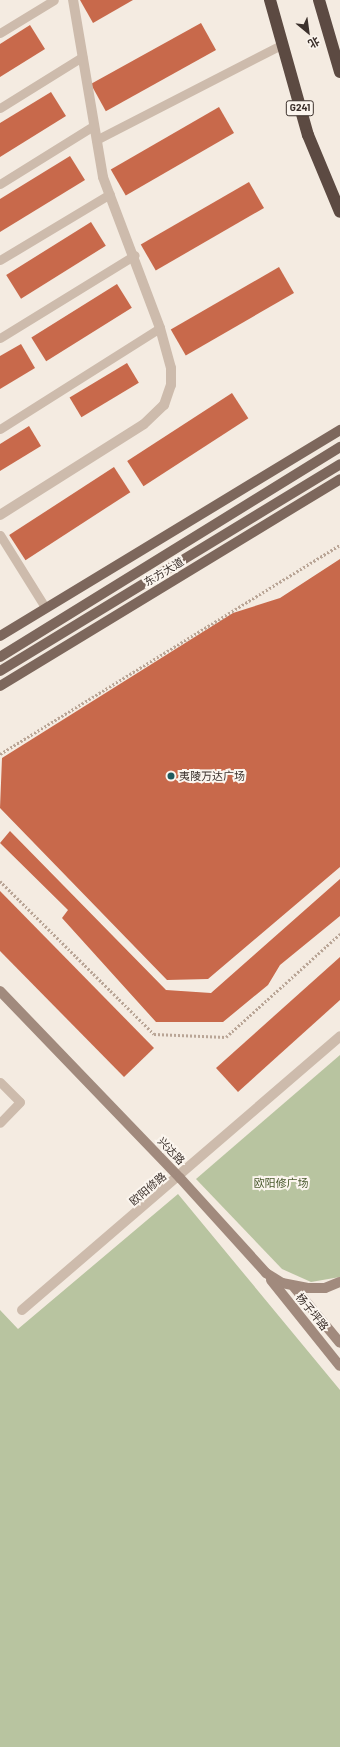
<!DOCTYPE html>
<meta charset="utf-8">
<style>
body{margin:0}
#map{position:relative;width:340px;height:1747px;overflow:hidden;background:#f4ebe1;font-family:Barlow,"Noto Sans SC",sans-serif}
div>[style]{position:absolute}
.green>*{inset:0;background:#b8c4a0}
.building>*{inset:0;background:#c8694b;transform-origin:0 0}
.path>*{height:2.5px;margin-top:-1.25px;transform-origin:0;background:repeating-linear-gradient(90deg,#b9a596 0 2px,transparent 0 4px)}
.lane>*{height:9px;margin:-4.5px;padding:0 4.5px;transform-origin:4.5px;border-radius:4.5px;background:#cdbbac}
.street>*{height:10px;margin:-5px;padding:0 5px;transform-origin:5px;border-radius:5px;background:#cdbbac}
.secondary>*{height:10px;margin:-5px;padding:0 5px;transform-origin:5px;border-radius:5px;background:#a18a7d}
.primary>*{height:10px;margin:-5px;padding:0 5px;transform-origin:5px;border-radius:5px;background:#7d675c}
.highway>*{height:12px;margin:-6px;padding:0 6px;transform-origin:6px;border-radius:6px;background:#5c4a42}
.dots>*{width:11px;height:11px;translate:-50% -50%;box-sizing:border-box;border:2px solid #fbf5ee;border-radius:50%}
span{translate:-50% -50%;white-space:nowrap;text-align:center;line-height:1.15;-webkit-text-stroke:4px #fbf5ee;paint-order:stroke}
.shield-label span{padding:1px 3px;background:#fbf5ee;border:1px solid;border-radius:3px;-webkit-text-stroke-width:0}
.shield-label{font-size:10px;color:#3b302b;font-weight:700}
.street-label{font-size:11px;color:#3b302b}
.poi-label{font-size:11px;color:#3b302b}
.left{translate:0 -50%;text-align:left}
.park-label{font-size:11px;color:#4a5a2e}
.north{position:absolute;left:288px;top:12px;width:40px;height:40px;-webkit-text-stroke:3px #fbf5ee;paint-order:stroke;rotate:151deg;font-size:11px;font-weight:700;line-height:16px;text-align:center;color:#3b302b}
.north::after{content:'';display:block;margin:auto;width:14px;height:18px;background:#3b302b;clip-path:polygon(50% 0,100% 100%,50% 72%,0 100%)}
</style>
<div id="map">
<div class="green">
<div style="clip-path:polygon(340px 1055px,340px 1277px,311px 1282px,282px 1269px,196px 1179px)"></div>
<div style="clip-path:polygon(178px 1194px,340px 1390px,340px 1747px,0 1747px,0 1310px,18px 1329px)"></div>
</div>
<div class="building">
<div style="clip-path:polygon(80px 0,133px 0,93px 23px)"></div>
<div style="left:201px;top:23px;width:31px;height:126px;rotate:61deg"></div>
<div style="clip-path:polygon(30px 25px,45px 49px,0 77px,0 44px)"></div>
<div style="clip-path:polygon(51px 92px,66px 116px,0 157px,0 123px)"></div>
<div style="left:219px;top:107px;width:30px;height:125px;rotate:60deg"></div>
<div style="clip-path:polygon(70px 156px,85px 180px,0 232px,0 199px)"></div>
<div style="left:249px;top:182px;width:30px;height:125px;rotate:60deg"></div>
<div style="left:91px;top:222px;width:28px;height:100px;rotate:58deg"></div>
<div style="left:279px;top:267px;width:30px;height:125px;rotate:60deg"></div>
<div style="left:117px;top:284px;width:28px;height:101px;rotate:58deg"></div>
<div style="clip-path:polygon(21px 344px,35px 368px,0 389px,0 356px)"></div>
<div style="left:127px;top:363px;width:23px;height:67px;rotate:59deg"></div>
<div style="left:232px;top:393px;width:30px;height:125px;rotate:57deg"></div>
<div style="clip-path:polygon(29px 426px,41px 446px,0 471px,0 444px)"></div>
<div style="left:114px;top:467px;width:30px;height:125px;rotate:57deg"></div>
<div style="clip-path:polygon(340px 559px,340px 867px,208px 979px,167px 980px,0 808px,2px 758px,233px 613px,280px 598px)"></div>
<div style="clip-path:polygon(10px 831px,166px 990px,211px 993px,340px 879px,340px 916px,280px 965px,268px 985px,223px 1022px,156px 1022px,62px 918px,68px 910px,0 843px)"></div>
<div style="clip-path:polygon(0 891px,154px 1048px,124px 1077px,0 951px)"></div>
<div style="clip-path:polygon(340px 957px,340px 1000px,238px 1092px,216px 1068px)"></div>
</div>
<div class="path">
<div style="left:0;top:754px;width:399px;rotate:-31.6deg"></div>
<div style="left:0;top:881px;width:217px;rotate:44.8deg"></div>
<div style="left:154px;top:1034px;width:72px;rotate:2.4deg"></div>
<div style="left:226px;top:1037px;width:154px;rotate:-42.1deg"></div>
</div>
<div class="lane">
<div style="left:0;top:33px;width:63px;rotate:-31.4deg"></div>
<div style="left:0;top:108px;width:97px;rotate:-31.9deg"></div>
<div style="left:96px;top:140px;width:208px;rotate:-27.2deg"></div>
<div style="left:0;top:184px;width:110px;rotate:-31.9deg"></div>
<div style="left:0;top:260px;width:128px;rotate:-31deg"></div>
<div style="left:0;top:338px;width:158px;rotate:-31.6deg"></div>
<div style="left:0;top:429px;width:189px;rotate:-32.3deg"></div>
<div style="left:0;top:535px;width:85px;rotate:58deg"></div>
<div style="left:0;top:1082px;width:28px;rotate:45deg"></div>
<div style="left:20px;top:1102px;width:29px;rotate:134deg"></div>
</div>
<div class="street">
<div style="left:0;top:515px;width:170px;rotate:-32.3deg"></div>
<div style="left:144px;top:424px;width:28px;rotate:-44deg"></div>
<div style="left:164px;top:405px;width:21px;rotate:-71deg"></div>
<div style="left:171px;top:385px;width:17px;rotate:-90deg"></div>
<div style="left:171px;top:368px;width:41px;rotate:-105.4deg"></div>
<div style="left:160px;top:328px;width:161px;rotate:-110.7deg"></div>
<div style="left:103px;top:177px;width:180px;rotate:-99.6deg"></div>
<div style="left:22px;top:1310px;width:420px;rotate:-40.7deg"></div>
</div>
<div class="secondary">
<div style="left:0;top:991px;width:260px;rotate:46.1deg"></div>
<div style="left:180px;top:1178px;width:128px;rotate:47.8deg"></div>
<div style="left:266px;top:1273px;width:19px;rotate:32deg"></div>
<div style="left:282px;top:1283px;width:25px;rotate:11deg"></div>
<div style="left:307px;top:1288px;width:18px"></div>
<div style="left:325px;top:1288px;width:16px;rotate:-22deg"></div>
<div style="left:271px;top:1280px;width:110px;rotate:51.3deg"></div>
<div style="left:294px;top:1287px;width:72px;rotate:50.6deg"></div>
</div>
<div class="primary">
<div style="left:0;top:636px;width:398px;rotate:-31.2deg"></div>
<div style="left:0;top:657px;width:400px;rotate:-31.7deg"></div>
<div style="left:0;top:671px;width:398px;rotate:-31.3deg"></div>
<div style="left:0;top:686px;width:398px;rotate:-31.3deg"></div>
</div>
<div class="highway">
<div style="left:270px;top:0;width:140px;rotate:74.3deg"></div>
<div style="left:308px;top:135px;width:83px;rotate:67.4deg"></div>
<div style="left:319px;top:0;width:75px;rotate:73.7deg"></div>
</div>
<div class="dots">
<div style="left:171px;top:776px;background:#1f5a5e"></div>
</div>
<div class="shield-label">
<span style="left:300px;top:108px">G241</span>
</div>
<div class="street-label">
<span style="left:164px;top:572px;rotate:-31deg">东方大道</span>
<span style="left:171px;top:1151px;rotate:46deg">兴达路</span>
<span style="left:148px;top:1189px;rotate:-40deg">欧阳修路</span>
<span style="left:312px;top:1312px;rotate:51deg">杨子坪路</span>
</div>
<div class="poi-label">
<span class="left" style="left:179px;top:776px">夷陵万达广场</span>
</div>
<div class="park-label">
<span style="left:281px;top:1183px">欧阳修广场</span>
</div>
<div class="north">北</div>
</div>
